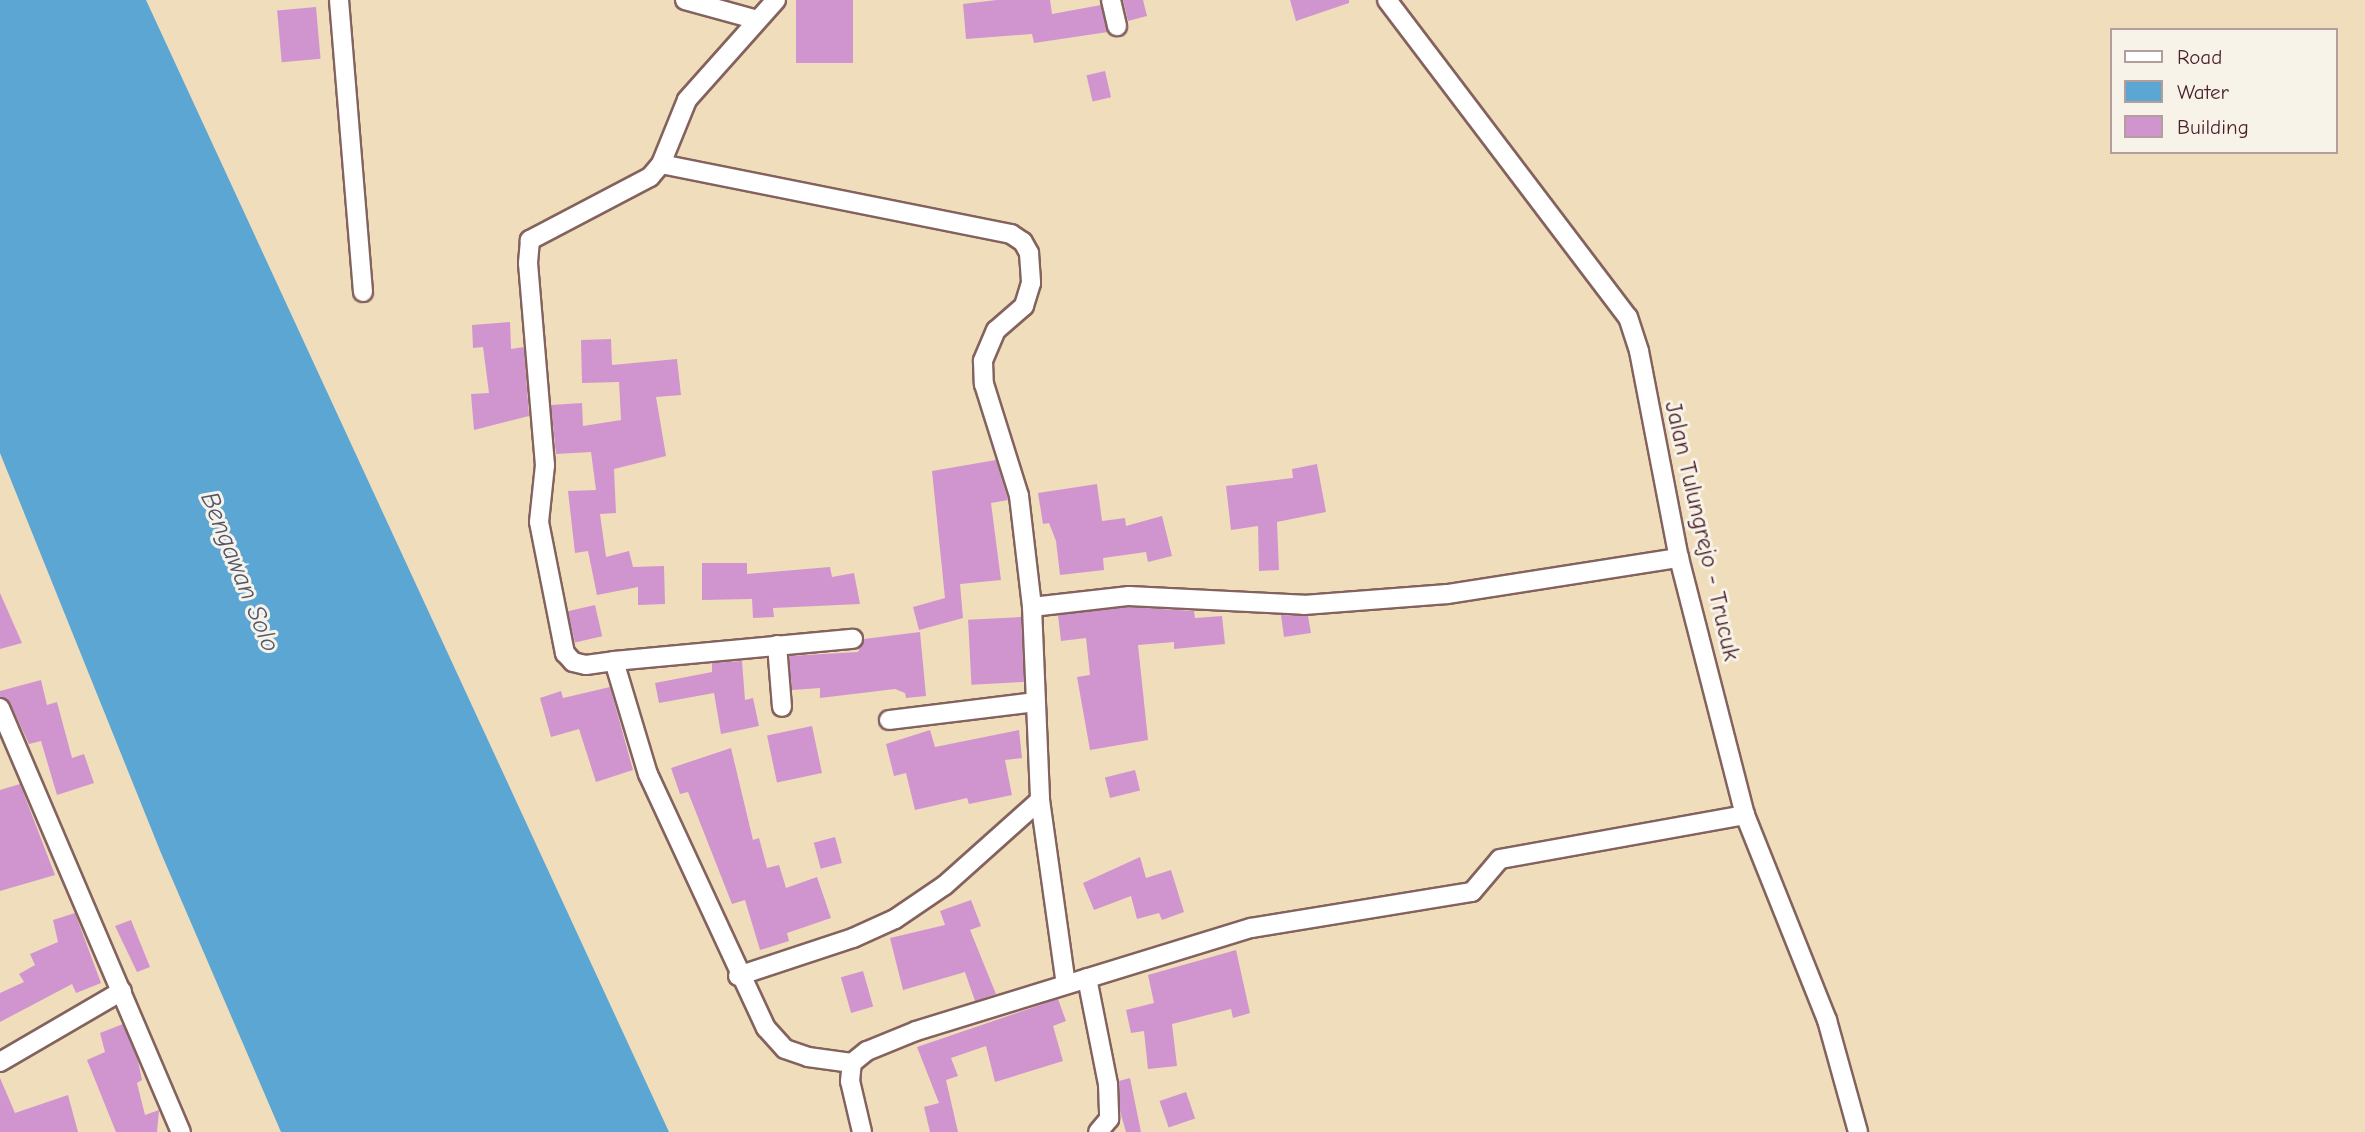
<!DOCTYPE html>
<style>
body{margin:0}
#map{position:relative;width:2365px;height:1132px;overflow:hidden;background:#f0ddbc;font-family:"Comic Neue",sans-serif}
div>[style]{position:absolute}
.water>*{inset:0;background:#5ca6d4}
.building>*{inset:0;background:#d095ce;transform-origin:0 0}
.roads{filter:drop-shadow(2px 0 #84625e) drop-shadow(-2px 0 #84625e) drop-shadow(0 2px #84625e) drop-shadow(0 -2px #84625e)}
.street>*{height:18px;margin:-9px;padding:0 9px;transform-origin:9px;border-radius:9px;background:#fff}
span{translate:-50% -50%;white-space:nowrap;text-align:center;line-height:1.15;-webkit-text-stroke:6px #f7f3e8;paint-order:stroke}
.street-label{font-size:24px;color:#4a1f2b}
.water-label{font-size:26px;color:#51556f;font-style:italic}
.legend{position:absolute;left:2110px;top:28px;width:228px;height:126px;box-sizing:border-box;background:#f7f3e8;border:2px solid #b29e9c;margin:0;padding:9px 12px;list-style:none;font-size:21px;color:#4a1f2b}
.legend li{display:flex;align-items:center;gap:14px;height:35px}
.legend b{width:35px;border:2px solid #b29e9c}
</style>
<div id="map">
<div class="water">
<div style="clip-path:polygon(0 0,146px 0,669px 1132px,281px 1132px,161px 853px,0 453px)"></div>
</div>
<div class="building">
<div style="left:796px;top:0;width:57px;height:63px"></div>
<div style="clip-path:polygon(997px 0,1050px 0,1052px 14px,1101px 5px,1108px 32px,1034px 43px,1032px 34px,966px 39px,963px 4px)"></div>
<div style="clip-path:polygon(1123px 0,1143px 0,1147px 16px,1128px 21px)"></div>
<div style="clip-path:polygon(1290px 0,1349px 0,1349px 3px,1296px 21px)"></div>
<div style="left:316px;top:7px;width:52px;height:39px;rotate:85deg"></div>
<div style="left:1105px;top:71px;width:27px;height:19px;rotate:77deg"></div>
<div style="clip-path:polygon(510px 322px,511px 349px,524px 347px,529px 416px,474px 430px,471px 394px,489px 393px,483px 347px,473px 348px,472px 325px)"></div>
<div style="clip-path:polygon(611px 339px,612px 365px,677px 359px,681px 395px,656px 397px,666px 456px,614px 469px,616px 513px,600px 514px,606px 557px,629px 551px,633px 567px,664px 566px,665px 604px,638px 605px,638px 587px,597px 595px,588px 551px,575px 553px,568px 491px,596px 490px,591px 452px,556px 454px,551px 405px,582px 403px,583px 426px,621px 420px,619px 382px,582px 383px,581px 340px)"></div>
<div style="clip-path:polygon(996px 460px,1008px 500px,991px 503px,1001px 580px,960px 584px,963px 618px,919px 630px,913px 607px,945px 598px,932px 471px)"></div>
<div style="clip-path:polygon(1317px 464px,1326px 512px,1277px 522px,1279px 570px,1259px 571px,1258px 526px,1231px 530px,1226px 486px,1293px 478px,1292px 469px)"></div>
<div style="clip-path:polygon(1097px 484px,1102px 521px,1125px 518px,1126px 526px,1162px 516px,1172px 556px,1148px 562px,1146px 552px,1103px 558px,1104px 570px,1060px 575px,1056px 541px,1049px 523px,1043px 524px,1038px 493px)"></div>
<div style="clip-path:polygon(702px 563px,747px 563px,747px 574px,830px 567px,832px 577px,854px 573px,860px 604px,773px 608px,774px 617px,753px 618px,752px 599px,702px 600px)"></div>
<div style="clip-path:polygon(0 593px,22px 643px,0 649px)"></div>
<div style="left:595px;top:605px;width:32px;height:28px;rotate:77deg"></div>
<div style="clip-path:polygon(1129px 607px,1194px 611px,1195px 618px,1222px 616px,1225px 644px,1174px 649px,1174px 642px,1138px 645px,1148px 740px,1090px 750px,1077px 677px,1090px 675px,1086px 638px,1061px 641px,1058px 615px)"></div>
<div style="clip-path:polygon(1281px 615px,1308px 616px,1311px 633px,1284px 637px)"></div>
<div style="left:1021px;top:617px;width:65px;height:53px;rotate:87deg"></div>
<div style="clip-path:polygon(920px 632px,926px 696px,906px 698px,905px 693px,895px 689px,820px 698px,820px 688px,792px 690px,789px 656px,858px 652px,864px 639px)"></div>
<div style="clip-path:polygon(742px 661px,745px 700px,753px 698px,759px 726px,721px 734px,714px 693px,659px 703px,655px 683px,712px 672px,712px 663px)"></div>
<div style="clip-path:polygon(41px 680px,47px 705px,57px 702px,72px 758px,84px 754px,94px 783px,57px 795px,41px 741px,29px 744px,10px 703px,0 697px,0 691px)"></div>
<div style="clip-path:polygon(610px 687px,633px 770px,596px 782px,579px 729px,551px 737px,540px 698px,561px 691px,563px 698px)"></div>
<div style="left:812px;top:726px;width:48px;height:46px;rotate:78deg"></div>
<div style="clip-path:polygon(930px 730px,935px 747px,1019px 730px,1022px 758px,1005px 760px,1012px 795px,969px 804px,967px 798px,915px 810px,906px 773px,894px 776px,886px 744px)"></div>
<div style="clip-path:polygon(731px 748px,753px 840px,759px 838px,767px 868px,779px 865px,786px 888px,817px 877px,831px 918px,787px 933px,789px 941px,760px 950px,745px 900px,732px 904px,688px 792px,680px 794px,671px 768px)"></div>
<div style="left:1135px;top:770px;width:21px;height:31px;rotate:76deg"></div>
<div style="clip-path:polygon(20px 784px,55px 875px,0 891px,0 790px)"></div>
<div style="left:835px;top:837px;width:27px;height:22px;rotate:75deg"></div>
<div style="clip-path:polygon(1140px 857px,1146px 878px,1171px 870px,1184px 912px,1162px 920px,1159px 913px,1137px 919px,1131px 896px,1094px 910px,1083px 883px)"></div>
<div style="clip-path:polygon(971px 900px,981px 926px,970px 930px,996px 994px,975px 1001px,965px 972px,903px 990px,890px 938px,945px 925px,940px 911px)"></div>
<div style="clip-path:polygon(75px 913px,101px 983px,76px 993px,72px 984px,0 1022px,0 993px,24px 982px,19px 974px,35px 965px,30px 954px,58px 942px,53px 920px)"></div>
<div style="clip-path:polygon(131px 920px,150px 967px,137px 972px,115px 926px)"></div>
<div style="clip-path:polygon(1236px 950px,1250px 1013px,1233px 1018px,1231px 1009px,1172px 1024px,1177px 1066px,1148px 1069px,1144px 1031px,1131px 1033px,1126px 1010px,1154px 1003px,1148px 975px)"></div>
<div style="left:863px;top:971px;width:37px;height:23px;rotate:74deg"></div>
<div style="clip-path:polygon(1058px 999px,1066px 1021px,1053px 1026px,1063px 1061px,995px 1082px,986px 1046px,951px 1058px,958px 1076px,946px 1080px,958px 1132px,930px 1132px,924px 1107px,939px 1103px,917px 1047px)"></div>
<div style="clip-path:polygon(123px 1024px,138px 1061px,142px 1080px,137px 1083px,145px 1115px,159px 1110px,157px 1132px,116px 1132px,87px 1060px,105px 1052px,100px 1033px)"></div>
<div style="clip-path:polygon(0 1078px,15px 1113px,68px 1095px,78px 1132px,0 1132px)"></div>
<div style="clip-path:polygon(1130px 1078px,1141px 1132px,1126px 1132px,1120px 1111px,1119px 1081px)"></div>
<div style="left:1186px;top:1092px;width:28px;height:28px;rotate:71deg"></div>
</div>
<div class="roads">
<div class="street">
<div style="left:339px;top:0;width:293px;rotate:85.3deg"></div>
<div style="left:685px;top:0;width:72px;rotate:15.4deg"></div>
<div style="left:776px;top:0;width:134px;rotate:131.7deg"></div>
<div style="left:687px;top:100px;width:69px;rotate:112.1deg"></div>
<div style="left:661px;top:164px;width:17px;rotate:130deg"></div>
<div style="left:650px;top:177px;width:136px;rotate:152.3deg"></div>
<div style="left:530px;top:240px;width:23px;rotate:95deg"></div>
<div style="left:528px;top:263px;width:203px;rotate:85.2deg"></div>
<div style="left:545px;top:465px;width:57px;rotate:96deg"></div>
<div style="left:539px;top:522px;width:134px;rotate:78.8deg"></div>
<div style="left:565px;top:653px;width:12px;rotate:48deg"></div>
<div style="left:573px;top:662px;width:13px;rotate:13deg"></div>
<div style="left:586px;top:665px;width:28px;rotate:-8deg"></div>
<div style="left:614px;top:661px;width:118px;rotate:73.3deg"></div>
<div style="left:648px;top:774px;width:280px;rotate:65.1deg"></div>
<div style="left:766px;top:1028px;width:28px;rotate:48deg"></div>
<div style="left:785px;top:1049px;width:24px;rotate:19deg"></div>
<div style="left:808px;top:1057px;width:44px;rotate:7.8deg"></div>
<div style="left:1111px;top:0;width:27px;rotate:77deg"></div>
<div style="left:1387px;top:0;width:398px;rotate:52.8deg"></div>
<div style="left:1628px;top:317px;width:36px;rotate:72deg"></div>
<div style="left:1639px;top:351px;width:211px;rotate:79.1deg"></div>
<div style="left:1679px;top:558px;width:265px;rotate:75.6deg"></div>
<div style="left:1745px;top:815px;width:221px;rotate:68.2deg"></div>
<div style="left:1827px;top:1020px;width:116px;rotate:74.5deg"></div>
<div style="left:661px;top:164px;width:357px;rotate:11.3deg"></div>
<div style="left:1011px;top:234px;width:14px;rotate:34deg"></div>
<div style="left:1023px;top:242px;width:13px;rotate:61deg"></div>
<div style="left:1029px;top:253px;width:30px;rotate:86deg"></div>
<div style="left:1031px;top:283px;width:24px;rotate:107deg"></div>
<div style="left:1024px;top:306px;width:37px;rotate:139deg"></div>
<div style="left:996px;top:330px;width:34px;rotate:113deg"></div>
<div style="left:983px;top:361px;width:23px;rotate:88deg"></div>
<div style="left:984px;top:384px;width:117px;rotate:72.6deg"></div>
<div style="left:1019px;top:496px;width:112px;rotate:83.3deg"></div>
<div style="left:1032px;top:607px;width:193px;rotate:87.6deg"></div>
<div style="left:1040px;top:800px;width:186px;rotate:82deg"></div>
<div style="left:1032px;top:607px;width:98px;rotate:-6.5deg"></div>
<div style="left:1129px;top:596px;width:175px;rotate:2.9deg"></div>
<div style="left:1304px;top:605px;width:144px;rotate:-4.4deg"></div>
<div style="left:1448px;top:594px;width:234px;rotate:-8.9deg"></div>
<div style="left:777px;top:645px;width:62px;rotate:85.4deg"></div>
<div style="left:614px;top:661px;width:240px;rotate:-5.3deg"></div>
<div style="left:0;top:708px;width:461px;rotate:66.9deg"></div>
<div style="left:889px;top:720px;width:147px;rotate:-7deg"></div>
<div style="left:738px;top:976px;width:121px;rotate:-18.3deg"></div>
<div style="left:853px;top:938px;width:46px;rotate:-24.3deg"></div>
<div style="left:895px;top:919px;width:60px;rotate:-34.2deg"></div>
<div style="left:945px;top:885px;width:127px;rotate:-41.8deg"></div>
<div style="left:1087px;top:978px;width:108px;rotate:78.8deg"></div>
<div style="left:1108px;top:1084px;width:35px;rotate:88deg"></div>
<div style="left:1109px;top:1119px;width:17px;rotate:130deg"></div>
<div style="left:0;top:1062px;width:141px;rotate:-30.2deg"></div>
<div style="left:862px;top:1132px;width:52px;rotate:-103.2deg"></div>
<div style="left:850px;top:1081px;width:18px;rotate:-84deg"></div>
<div style="left:852px;top:1063px;width:19px;rotate:-39deg"></div>
<div style="left:867px;top:1051px;width:53px;rotate:-22.2deg"></div>
<div style="left:916px;top:1031px;width:350px;rotate:-17.1deg"></div>
<div style="left:1251px;top:928px;width:224px;rotate:-9.3deg"></div>
<div style="left:1472px;top:892px;width:43px;rotate:-49.7deg"></div>
<div style="left:1500px;top:859px;width:249px;rotate:-10.2deg"></div>
</div>
</div>
<div class="street-label">
<span style="left:1702px;top:531px;rotate:77deg">Jalan Tulungrejo - Trucuk</span>
</div>
<div class="water-label">
<span style="left:239px;top:572px;rotate:68deg">Bengawan Solo</span>
</div>
<ul class="legend">
<li><b style="height:9px;background:#fff"></b>Road</li>
<li><b style="height:19px;background:#5ca6d4"></b>Water</li>
<li><b style="height:19px;background:#d095ce"></b>Building</li>
</ul>
</div>
